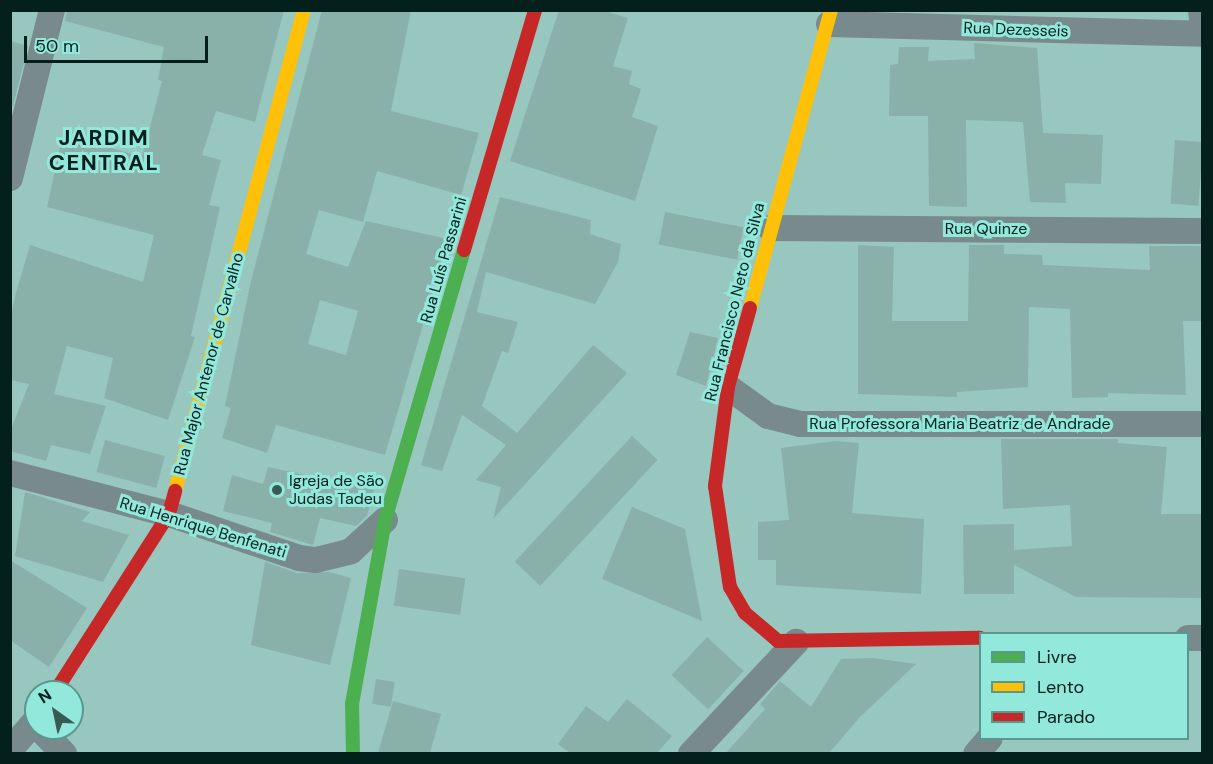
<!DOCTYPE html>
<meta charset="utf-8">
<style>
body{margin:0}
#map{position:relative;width:1213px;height:764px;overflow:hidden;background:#98c7c0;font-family:"DM Sans",sans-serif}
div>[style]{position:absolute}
.building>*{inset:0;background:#8ab0aa;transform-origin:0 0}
.street>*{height:26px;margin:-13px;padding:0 13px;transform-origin:13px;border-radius:13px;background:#788a8c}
.fast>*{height:14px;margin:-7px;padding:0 7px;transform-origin:7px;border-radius:7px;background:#4caf50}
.slow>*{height:14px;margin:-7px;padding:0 7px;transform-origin:7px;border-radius:7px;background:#ffc107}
.jam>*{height:14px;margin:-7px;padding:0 7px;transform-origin:7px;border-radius:7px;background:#c62828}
.dots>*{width:16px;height:16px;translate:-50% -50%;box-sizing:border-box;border:3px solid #91e8db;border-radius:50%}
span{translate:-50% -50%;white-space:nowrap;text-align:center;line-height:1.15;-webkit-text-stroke:6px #91e8db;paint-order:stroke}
.street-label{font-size:16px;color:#04201d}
.poi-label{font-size:16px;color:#04201d}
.left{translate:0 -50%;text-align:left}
.district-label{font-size:22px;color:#04201d;font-weight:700;letter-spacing:1.5px}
.frame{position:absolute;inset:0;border:12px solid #04201d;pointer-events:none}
.legend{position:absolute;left:979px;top:632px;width:210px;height:108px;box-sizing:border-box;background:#91e8db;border:2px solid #59988f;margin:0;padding:8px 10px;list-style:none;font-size:18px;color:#04201d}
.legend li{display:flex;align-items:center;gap:12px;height:30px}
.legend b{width:30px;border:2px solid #59988f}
.north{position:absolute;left:24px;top:680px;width:60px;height:60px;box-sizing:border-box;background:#91e8db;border:2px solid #59988f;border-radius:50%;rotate:327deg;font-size:16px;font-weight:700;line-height:24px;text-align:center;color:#04201d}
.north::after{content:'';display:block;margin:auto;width:21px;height:27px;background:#385a56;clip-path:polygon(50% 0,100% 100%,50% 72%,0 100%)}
.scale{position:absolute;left:24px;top:36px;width:184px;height:27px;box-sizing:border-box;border:3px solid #04201d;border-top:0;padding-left:8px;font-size:18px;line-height:21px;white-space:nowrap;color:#04201d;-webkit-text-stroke:4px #91e8db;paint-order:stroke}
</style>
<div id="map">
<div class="building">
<div style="clip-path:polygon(67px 10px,284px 10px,255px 122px,216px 111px,202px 155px,221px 160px,209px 205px,220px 207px,191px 336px,195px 337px,168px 420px,104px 398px,113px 358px,67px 346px,54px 394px,106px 406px,90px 454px,51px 445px,46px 461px,10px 451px,10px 432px,29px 384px,10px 380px,10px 320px,16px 293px,30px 245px,143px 282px,154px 235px,47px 207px,63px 134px,142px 157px,162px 81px,158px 80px,164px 47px,65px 21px)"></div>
<div style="clip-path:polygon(evenodd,322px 10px,411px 10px,391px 111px,479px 133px,461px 195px,377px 171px,363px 222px,319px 210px,306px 254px,348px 267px,366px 221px,448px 239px,385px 455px,276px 425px,267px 453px,222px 438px,231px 408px,225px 406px,251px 281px,322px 10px,320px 300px,358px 311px,346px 355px,308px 344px,320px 300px)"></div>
<div style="clip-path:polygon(559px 10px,602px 10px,628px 18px,613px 66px,632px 71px,629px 84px,641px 89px,632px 117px,658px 126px,635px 201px,510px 161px)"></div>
<div style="clip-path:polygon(10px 41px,28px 46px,13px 106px,10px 106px)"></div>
<div style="clip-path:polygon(974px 43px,1037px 48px,1043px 133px,1103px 135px,1101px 184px,1065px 183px,1066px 203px,1030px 202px,1023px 122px,966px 120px,967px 207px,929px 206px,928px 116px,889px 116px,890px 65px,898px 64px,899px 47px,929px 47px,928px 61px,975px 59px)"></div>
<div style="left:1175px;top:140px;width:28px;height:64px;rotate:4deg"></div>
<div style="clip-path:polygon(500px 197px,591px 220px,590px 234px,621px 244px,618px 262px,595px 304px,486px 272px,477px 312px,518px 322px,508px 353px,502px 351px,482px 406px,517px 433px,593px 345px,627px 373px,493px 519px,501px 487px,476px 480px,506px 445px,462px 415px,442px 471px,421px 465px)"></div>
<div style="left:665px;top:212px;width:80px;height:33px;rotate:11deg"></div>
<div style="clip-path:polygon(858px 245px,894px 247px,892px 321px,968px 321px,969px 245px,1004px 245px,1004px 254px,1042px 255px,1043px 265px,1150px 270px,1149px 246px,1203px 246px,1203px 321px,1183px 321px,1186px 395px,1108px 393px,1108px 397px,1072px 398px,1070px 309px,1029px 307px,1028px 387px,957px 392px,957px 397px,858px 394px)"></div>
<div style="clip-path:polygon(690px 332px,718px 338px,706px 386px,676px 375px)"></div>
<div style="left:632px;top:436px;width:35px;height:172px;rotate:43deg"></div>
<div style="clip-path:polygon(1001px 439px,1118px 439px,1118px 443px,1167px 447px,1161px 514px,1203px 514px,1203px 598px,1076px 597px,1014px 565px,1014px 594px,964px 594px,963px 525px,1014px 524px,1014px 550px,1072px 546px,1070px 505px,1003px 509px)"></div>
<div style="left:105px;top:440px;width:62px;height:33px;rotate:15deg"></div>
<div style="clip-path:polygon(835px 441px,859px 443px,852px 513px,924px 519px,921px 594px,776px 585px,776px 560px,758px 560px,758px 522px,789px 520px,781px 448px)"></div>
<div style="clip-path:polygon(268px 467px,374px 490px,367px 516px,356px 526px,320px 518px,313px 545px,270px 532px,272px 523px,223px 511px,232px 475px,263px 484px)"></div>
<div style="clip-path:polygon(25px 492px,90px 512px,82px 521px,129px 535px,103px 582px,15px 556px)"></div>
<div style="clip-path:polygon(632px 507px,685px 529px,702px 621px,602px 579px)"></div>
<div style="clip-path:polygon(10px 560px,87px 608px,49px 667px,10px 640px)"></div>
<div style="clip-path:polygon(265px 562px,297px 573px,329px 572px,351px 578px,330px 665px,251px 645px)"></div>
<div style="left:399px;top:569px;width:67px;height:37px;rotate:8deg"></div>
<div style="left:707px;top:637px;width:50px;height:52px;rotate:43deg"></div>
<div style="clip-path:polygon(873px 658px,916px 664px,860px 717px,829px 753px,726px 753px,765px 709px,760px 704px,780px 681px,811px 707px,841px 659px)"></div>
<div style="left:376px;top:679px;width:19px;height:25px;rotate:9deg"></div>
<div style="clip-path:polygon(627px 699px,672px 736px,657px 753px,570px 753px,558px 744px,586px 706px,608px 722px)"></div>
<div style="clip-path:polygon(393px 701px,441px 714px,430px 753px,378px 753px)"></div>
</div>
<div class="street">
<div style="left:1201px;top:10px;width:10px;rotate:84deg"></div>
<div style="left:829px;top:24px;width:373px;rotate:1.5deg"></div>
<div style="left:10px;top:178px;width:173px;rotate:-76deg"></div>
<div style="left:770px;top:228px;width:432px;rotate:0.4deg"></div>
<div style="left:728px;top:387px;width:49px;rotate:35.9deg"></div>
<div style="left:768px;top:416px;width:33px;rotate:14deg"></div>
<div style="left:800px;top:424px;width:402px"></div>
<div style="left:10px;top:473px;width:164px;rotate:14.5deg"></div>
<div style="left:169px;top:514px;width:137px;rotate:18.7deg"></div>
<div style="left:299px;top:558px;width:17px;rotate:7deg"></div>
<div style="left:316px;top:560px;width:36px;rotate:-14deg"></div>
<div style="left:351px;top:551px;width:46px;rotate:-42.4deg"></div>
<div style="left:1188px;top:638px;width:14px"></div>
<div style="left:39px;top:728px;width:36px;rotate:46deg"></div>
<div style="left:10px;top:750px;width:40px;rotate:-49deg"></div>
<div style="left:691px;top:754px;width:154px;rotate:-46.8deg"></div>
<div style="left:976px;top:754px;width:21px;rotate:-49deg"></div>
</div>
<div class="fast">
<div style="left:353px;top:754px;width:50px;rotate:-91.1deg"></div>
<div style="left:352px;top:704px;width:187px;rotate:-79.8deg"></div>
<div style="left:385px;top:520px;width:281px;rotate:-73.7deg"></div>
</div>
<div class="slow">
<div style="left:750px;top:308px;width:309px;rotate:-74.8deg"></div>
<div style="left:175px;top:491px;width:498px;rotate:-75deg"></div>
</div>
<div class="jam">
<div style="left:464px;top:250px;width:250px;rotate:-73.5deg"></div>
<div style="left:750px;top:308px;width:82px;rotate:105.6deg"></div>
<div style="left:728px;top:387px;width:100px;rotate:97.5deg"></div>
<div style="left:715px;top:486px;width:102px;rotate:81.6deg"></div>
<div style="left:730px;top:587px;width:30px;rotate:60deg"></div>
<div style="left:745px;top:613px;width:43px;rotate:40.3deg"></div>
<div style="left:778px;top:641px;width:202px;rotate:-0.9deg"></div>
<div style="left:55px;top:692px;width:211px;rotate:-57.4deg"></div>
<div style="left:169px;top:514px;width:24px;rotate:-75deg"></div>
</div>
<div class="dots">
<div style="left:277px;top:490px;background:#385a56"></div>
</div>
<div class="street-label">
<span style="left:1016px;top:30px;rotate:2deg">Rua Dezesseis</span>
<span style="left:986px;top:229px">Rua Quinze</span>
<span style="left:444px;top:260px;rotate:-74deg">Rua Luís Passarini</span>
<span style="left:735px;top:302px;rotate:-76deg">Rua Francisco Neto da Silva</span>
<span style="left:209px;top:364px;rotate:-75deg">Rua Major Antenor de Carvalho</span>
<span style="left:960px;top:424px">Rua Professora Maria Beatriz de Andrade</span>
<span style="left:203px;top:528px;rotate:17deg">Rua Henrique Benfenati</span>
</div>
<div class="poi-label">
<span class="left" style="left:289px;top:490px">Igreja de São<br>Judas Tadeu</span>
</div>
<div class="district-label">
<span style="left:104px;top:150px">JARDIM<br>CENTRAL</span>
</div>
<div class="frame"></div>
<ul class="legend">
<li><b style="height:8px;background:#4caf50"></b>Livre</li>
<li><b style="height:8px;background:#ffc107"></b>Lento</li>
<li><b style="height:8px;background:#c62828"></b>Parado</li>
</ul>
<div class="north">N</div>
<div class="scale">50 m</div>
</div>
